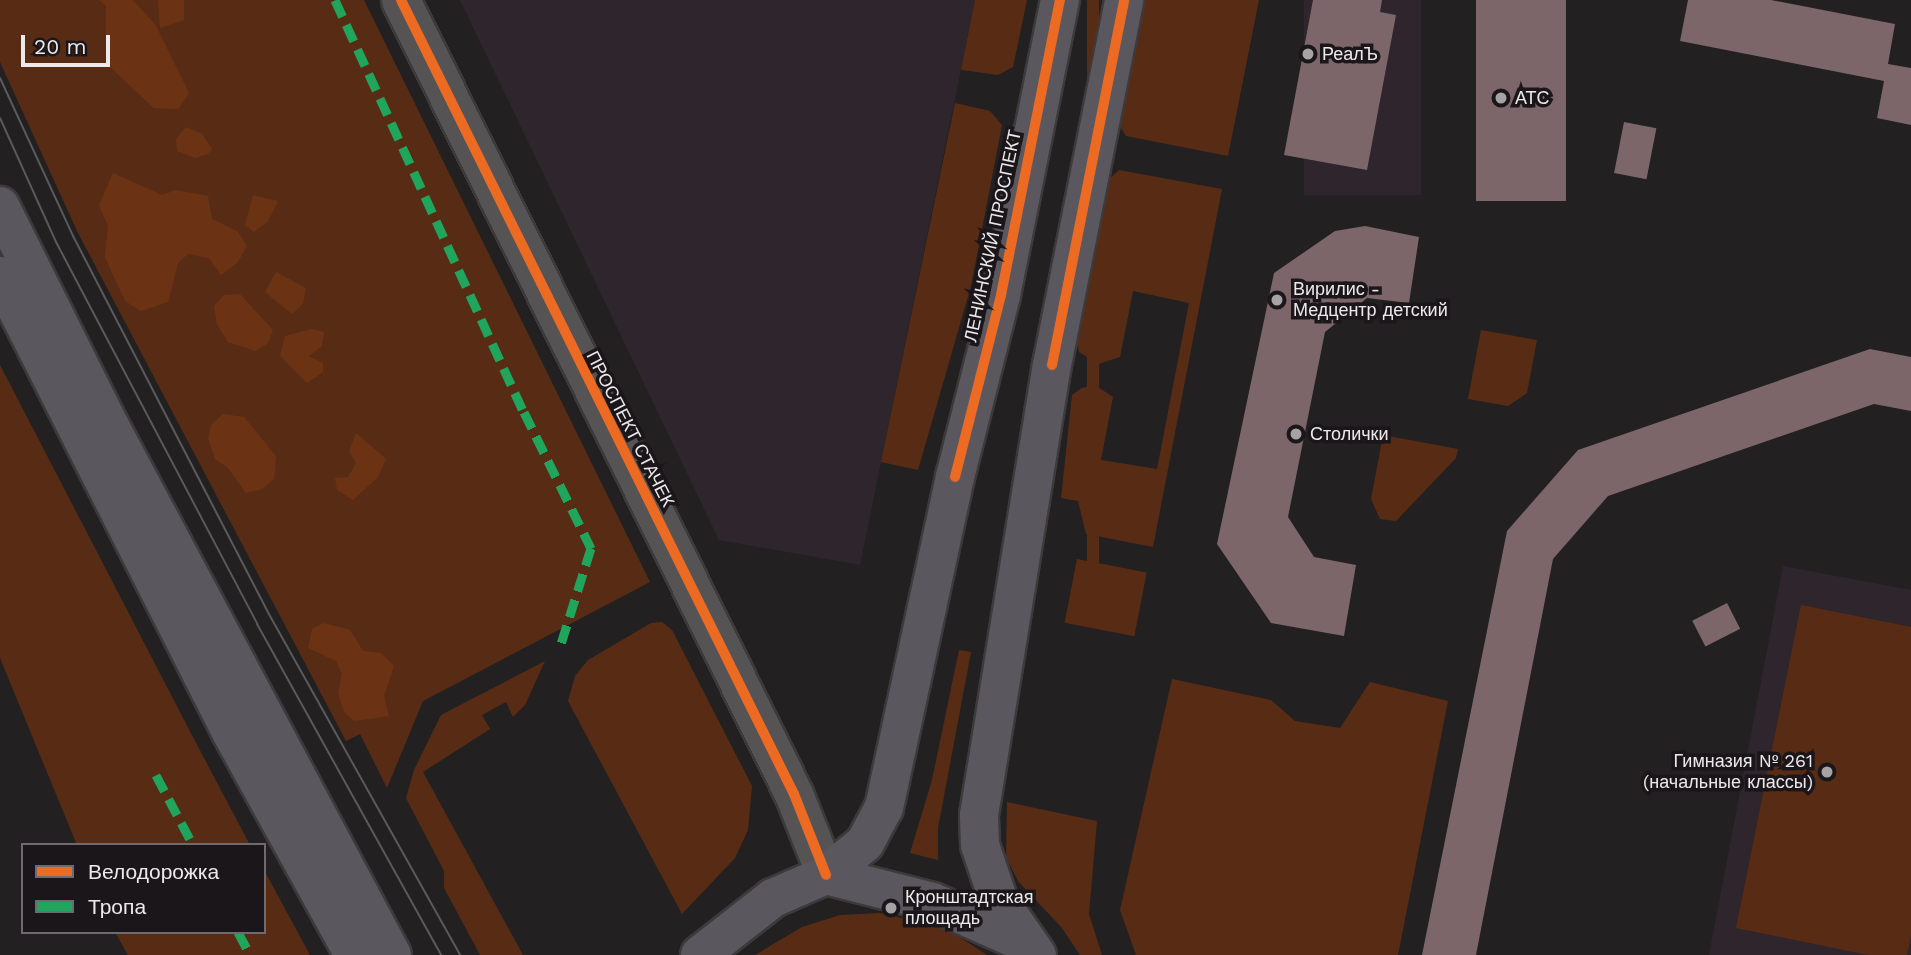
<!DOCTYPE html>
<meta charset="utf-8">
<style>
body{margin:0}
#map{position:relative;width:1911px;height:955px;overflow:hidden;background:#232022;font-family:"Work Sans",sans-serif}
div>[style]{position:absolute}
.built>*{inset:0;background:#2f252c;transform-origin:0 0}
.green>*{inset:0;background:#582c14;transform-origin:0 0}
.forest>*{inset:0;background:#6b3314}
.building>*{inset:0;background:#7c666a;transform-origin:0 0}
.roads{filter:drop-shadow(2px 0 #3d3a3c) drop-shadow(-2px 0 #3d3a3c) drop-shadow(0 2px #3d3a3c) drop-shadow(0 -2px #3d3a3c)}
.minor>*{height:38px;margin:-19px;padding:0 19px;transform-origin:19px;border-radius:19px;background:#565354}
.major>*{height:38px;margin:-19px;padding:0 19px;transform-origin:19px;border-radius:19px;background:#5b575e}
.tram>*{height:2px;margin:-1px;padding:0 1px;transform-origin:1px;border-radius:1px;background:#5b5a5b}
.quiet>*{height:9px;margin-top:-4.5px;transform-origin:0;background:repeating-linear-gradient(90deg,#20a55d 0 18px,transparent 0 27px)}
.cycleway>*{height:10px;margin:-5px;padding:0 5px;transform-origin:5px;border-radius:5px;background:#ed6a23}
.dots>*{width:19px;height:19px;translate:-50% -50%;box-sizing:border-box;border:4px solid #1b1619;border-radius:50%}
span{translate:-50% -50%;white-space:nowrap;text-align:center;line-height:1.15;-webkit-text-stroke:7px #1b1619;paint-order:stroke}
.poi-label{font-size:18px;color:#ece9eb}
.left{translate:0 -50%;text-align:left}
.right{translate:-100% -50%;text-align:right}
.street-label{font-size:18px;color:#ece9eb}
.legend{position:absolute;left:21px;top:843px;width:245px;height:91px;box-sizing:border-box;background:#1b1619;border:2px solid #6f6a6d;margin:0;padding:9px 12px;list-style:none;font-size:21px;color:#ece9eb}
.legend li{display:flex;align-items:center;gap:14px;height:35px}
.legend b{width:35px;border:2px solid #6f6a6d}
.scale{position:absolute;left:21px;top:35px;width:89px;height:32px;box-sizing:border-box;border:4px solid #ece9eb;border-top:0;padding-left:9px;font-size:21px;line-height:24px;white-space:nowrap;color:#ece9eb;-webkit-text-stroke:5px #1b1619;paint-order:stroke}
</style>
<div id="map">
<div class="built">
<div style="clip-path:polygon(460px 0,975px 0,860px 565px,719px 540px)"></div>
<div style="left:1304px;top:0;width:117px;height:195px"></div>
<div style="clip-path:polygon(1783px 566px,1911px 590px,1911px 955px,1709px 955px)"></div>
</div>
<div class="green">
<div style="clip-path:polygon(0 0,364px 0,650px 582px,423px 701px,387px 788px,360px 734px,346px 741px,78px 233px,0 62px)"></div>
<div style="clip-path:polygon(975px 0,1027px 0,1013px 67px,998px 75px,961px 70px)"></div>
<div style="left:1087px;top:0;width:12px;height:624px"></div>
<div style="clip-path:polygon(1144px 0,1259px 0,1228px 156px,1126px 136px,1118px 123px)"></div>
<div style="clip-path:polygon(955px 103px,990px 111px,1002px 125px,971px 286px,918px 470px,881px 462px)"></div>
<div style="clip-path:polygon(1119px 170px,1222px 189px,1153px 547px,1086px 534px,1078px 501px,1061px 498px,1072px 395px,1082px 388px,1095px 385px,1113px 397px,1101px 460px,1157px 469px,1189px 303px,1133px 291px,1120px 357px,1098px 364px,1079px 352px,1077px 342px,1108px 180px)"></div>
<div style="clip-path:polygon(1481px 330px,1537px 340px,1527px 393px,1508px 406px,1468px 399px)"></div>
<div style="clip-path:polygon(0 365px,195px 741px,250px 845px,77px 845px,0 658px)"></div>
<div style="clip-path:polygon(1383px 435px,1458px 449px,1456px 458px,1396px 521px,1380px 519px,1371px 499px)"></div>
<div style="left:1077px;top:559px;width:71px;height:65px;rotate:11deg"></div>
<div style="clip-path:polygon(1801px 605px,1911px 627px,1911px 935px,1907px 955px,1868px 955px,1736px 928px)"></div>
<div style="clip-path:polygon(662px 622px,672px 630px,752px 786px,748px 830px,735px 858px,682px 914px,568px 701px,575px 676px,588px 660px,651px 623px)"></div>
<div style="clip-path:polygon(959px 650px,971px 652px,938px 828px,938px 860px,910px 853px,932px 780px)"></div>
<div style="clip-path:polygon(545px 661px,525px 705px,513px 717px,506px 702px,482px 715px,490px 729px,423px 772px,523px 955px,480px 955px,444px 888px,444px 871px,406px 798px,414px 770px,441px 715px)"></div>
<div style="clip-path:polygon(1172px 679px,1271px 700px,1295px 721px,1340px 728px,1370px 682px,1448px 701px,1398px 955px,1136px 955px,1120px 910px)"></div>
<div style="clip-path:polygon(1007px 802px,1097px 821px,1089px 914px,1102px 955px,1080px 955px,1062px 928px,1018px 881px,1006px 857px)"></div>
<div style="clip-path:polygon(264px 870px,310px 955px,128px 955px,115px 932px,264px 932px)"></div>
<div style="clip-path:polygon(881px 913px,947px 929px,987px 955px,755px 955px,802px 927px,840px 915px)"></div>
</div>
<div class="forest">
<div style="clip-path:polygon(99px 0,133px 0,156px 26px,189px 93px,178px 109px,154px 108px,111px 68px,106px 52px,106px 6px)"></div>
<div style="clip-path:polygon(158px 0,184px 0,184px 20px,160px 28px)"></div>
<div style="clip-path:polygon(186px 127px,202px 134px,212px 149px,208px 154px,195px 158px,177px 151px,176px 139px)"></div>
<div style="clip-path:polygon(113px 173px,162px 195px,176px 190px,208px 196px,212px 219px,238px 232px,247px 246px,238px 262px,221px 275px,209px 258px,188px 254px,178px 263px,168px 302px,141px 311px,125px 301px,105px 257px,108px 226px,99px 205px)"></div>
<div style="clip-path:polygon(253px 195px,278px 201px,268px 221px,254px 232px,245px 225px)"></div>
<div style="clip-path:polygon(276px 272px,306px 288px,303px 304px,292px 314px,265px 292px)"></div>
<div style="clip-path:polygon(240px 294px,273px 330px,268px 343px,256px 351px,228px 342px,217px 324px,214px 306px,224px 295px)"></div>
<div style="clip-path:polygon(312px 329px,324px 332px,322px 346px,309px 356px,323px 363px,323px 372px,307px 383px,280px 356px,285px 336px)"></div>
<div style="clip-path:polygon(223px 414px,244px 417px,276px 456px,274px 479px,262px 489px,246px 493px,228px 468px,215px 459px,208px 438px,211px 425px)"></div>
<div style="clip-path:polygon(356px 433px,386px 459px,378px 477px,353px 500px,337px 490px,335px 478px,348px 477px,356px 463px,349px 451px)"></div>
<div style="clip-path:polygon(324px 623px,350px 630px,363px 651px,381px 653px,394px 666px,384px 696px,389px 716px,354px 721px,344px 712px,338px 693px,342px 674px,336px 661px,308px 648px,312px 629px)"></div>
</div>
<div class="building">
<div style="clip-path:polygon(1313px 0,1382px 0,1380px 12px,1396px 15px,1367px 170px,1284px 155px)"></div>
<div style="left:1476px;top:0;width:90px;height:201px"></div>
<div style="clip-path:polygon(1688px 0,1771px 0,1895px 24px,1888px 64px,1911px 68px,1911px 125px,1877px 118px,1884px 81px,1680px 41px)"></div>
<div style="left:1624px;top:122px;width:33px;height:52px;rotate:11deg"></div>
<div style="clip-path:polygon(1365px 226px,1419px 237px,1409px 303px,1367px 298px,1325px 332px,1288px 517px,1314px 557px,1356px 565px,1344px 636px,1271px 623px,1217px 544px,1274px 273px,1335px 231px)"></div>
<div style="clip-path:polygon(1870px 349px,1911px 357px,1911px 411px,1874px 404px,1608px 496px,1553px 559px,1476px 955px,1422px 955px,1507px 531px,1578px 450px)"></div>
<div style="left:1727px;top:603px;width:29px;height:39px;rotate:63deg"></div>
</div>
<div class="roads">
<div class="minor">
<div style="left:401px;top:0;width:886px;rotate:63.67deg"></div>
<div style="left:794px;top:794px;width:87px;rotate:68.4deg"></div>
</div>
<div class="major">
<div style="left:0;top:206px;width:233px;rotate:63.5deg"></div>
<div style="left:104px;top:415px;width:612px;rotate:61.93deg"></div>
<div style="left:0;top:276px;width:511px;rotate:63.13deg"></div>
<div style="left:231px;top:732px;width:255px;rotate:61.1deg"></div>
<div style="left:826px;top:875px;width:110px;rotate:14.2deg"></div>
<div style="left:933px;top:902px;width:101px;rotate:24deg"></div>
<div style="left:700px;top:955px;width:93px;rotate:-38deg"></div>
<div style="left:773px;top:898px;width:58px;rotate:-23.5deg"></div>
<div style="left:826px;top:875px;width:50px;rotate:-39.4deg"></div>
<div style="left:865px;top:843px;width:40px;rotate:-62deg"></div>
<div style="left:884px;top:808px;width:339px;rotate:-77.9deg"></div>
<div style="left:955px;top:477px;width:188px;rotate:-75.8deg"></div>
<div style="left:1001px;top:295px;width:301px;rotate:-78.7deg"></div>
<div style="left:1037px;top:955px;width:68px;rotate:-124.9deg"></div>
<div style="left:998px;top:899px;width:57px;rotate:-108.4deg"></div>
<div style="left:980px;top:845px;width:30px;rotate:-92deg"></div>
<div style="left:979px;top:815px;width:456px;rotate:-80.8deg"></div>
<div style="left:1052px;top:365px;width:372px;rotate:-78.8deg"></div>
</div>
</div>
<div class="tram">
<div style="left:0;top:78px;width:174px;rotate:65.2deg"></div>
<div style="left:73px;top:236px;width:428px;rotate:62.6deg"></div>
<div style="left:270px;top:616px;width:389px;rotate:60.7deg"></div>
<div style="left:0;top:118px;width:136px;rotate:65.7deg"></div>
<div style="left:56px;top:242px;width:432px;rotate:62.2deg"></div>
<div style="left:257px;top:624px;width:379px;rotate:60.9deg"></div>
</div>
<div class="quiet">
<div style="left:335px;top:0;width:453px;rotate:65.4deg"></div>
<div style="left:524px;top:412px;width:152px;rotate:63.8deg"></div>
<div style="left:591px;top:548px;width:101px;rotate:107.4deg"></div>
<div style="left:156px;top:775px;width:79px;rotate:62.1deg"></div>
<div style="left:238px;top:932px;width:26px;rotate:62deg"></div>
</div>
<div class="cycleway">
<div style="left:401px;top:0;width:886px;rotate:63.67deg"></div>
<div style="left:794px;top:794px;width:87px;rotate:68.4deg"></div>
<div style="left:1052px;top:365px;width:372px;rotate:-78.8deg"></div>
<div style="left:955px;top:477px;width:188px;rotate:-75.8deg"></div>
<div style="left:1001px;top:295px;width:301px;rotate:-78.7deg"></div>
</div>
<div class="dots">
<div style="left:1308px;top:54px;background:#a6a3a5"></div>
<div style="left:1501px;top:98px;background:#a6a3a5"></div>
<div style="left:1277px;top:300px;background:#a6a3a5"></div>
<div style="left:1296px;top:434px;background:#a6a3a5"></div>
<div style="left:1827px;top:772px;background:#a6a3a5"></div>
<div style="left:891px;top:908px;background:#a6a3a5"></div>
</div>
<div class="poi-label">
<span class="left" style="left:1322px;top:54px">РеалЪ</span>
<span class="left" style="left:1515px;top:98px">АТС</span>
<span class="left" style="left:1293px;top:300px">Вирилис -<br>Медцентр детский</span>
<span class="left" style="left:1310px;top:434px">Столички</span>
<span class="right" style="left:1813px;top:772px">Гимназия № 261<br>(начальные классы)</span>
<span class="left" style="left:905px;top:908px">Кронштадтская<br>площадь</span>
</div>
<div class="street-label">
<span style="left:993px;top:236px;rotate:-78deg">ЛЕНИНСКИЙ ПРОСПЕКТ</span>
<span style="left:630px;top:429px;rotate:63deg">ПРОСПЕКТ СТАЧЕК</span>
</div>
<ul class="legend">
<li><b style="height:9px;background:#ed6a23"></b>Велодорожка</li>
<li><b style="height:9px;background:#20a55d"></b>Тропа</li>
</ul>
<div class="scale">20 m</div>
</div>
